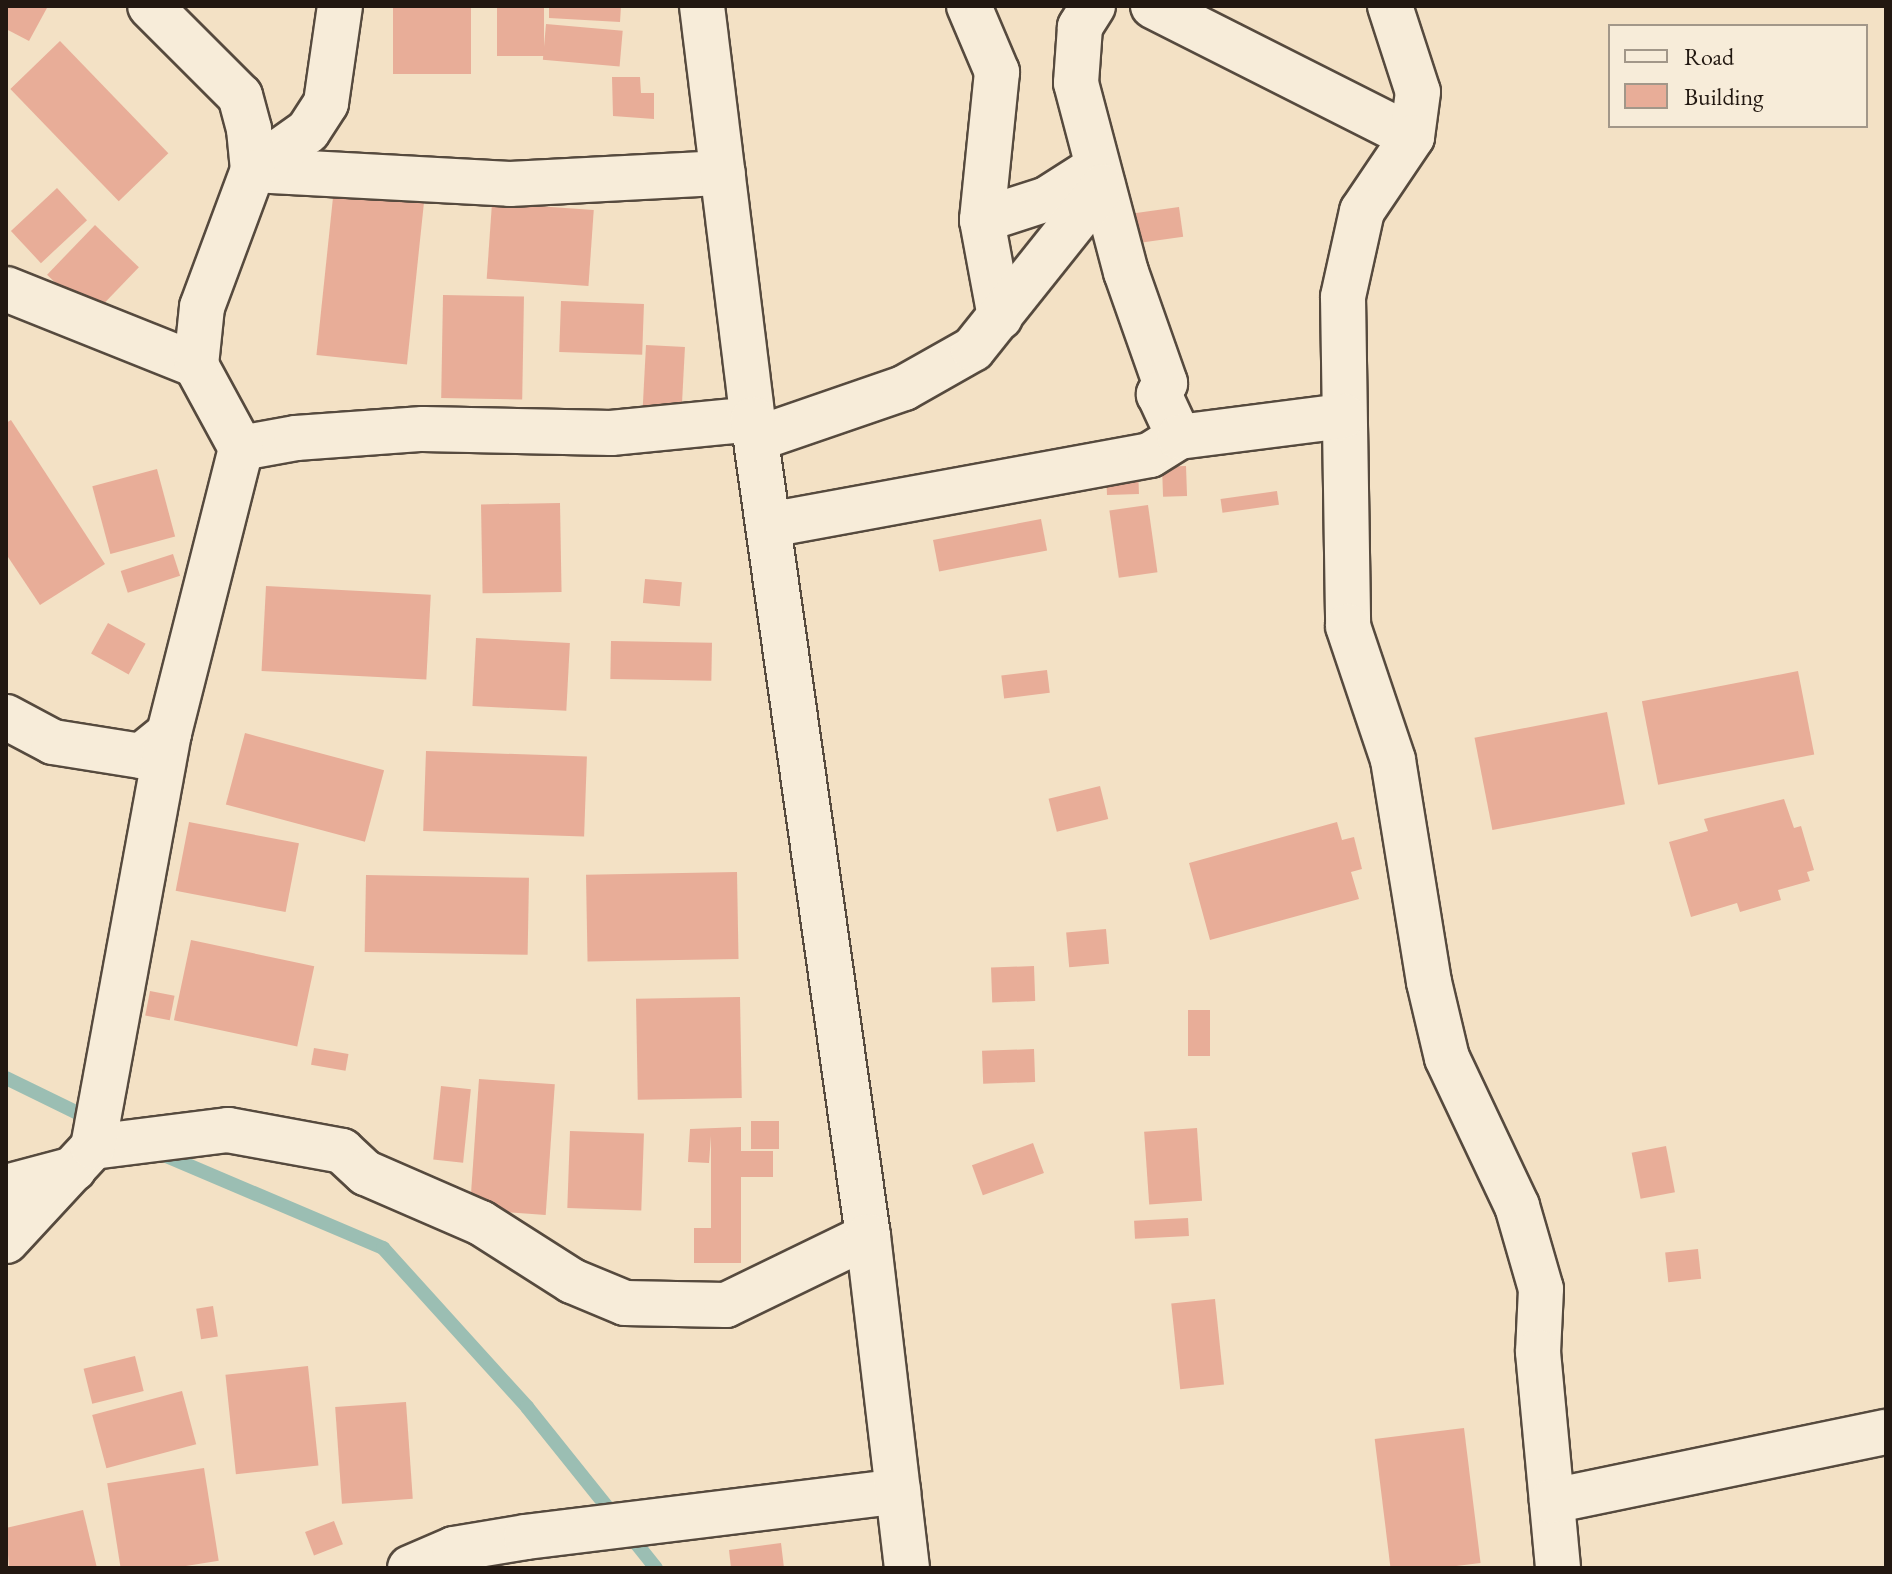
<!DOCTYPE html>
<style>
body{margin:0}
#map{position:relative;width:1892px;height:1574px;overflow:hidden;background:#f3e1c5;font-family:"EB Garamond",serif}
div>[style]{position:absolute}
.stream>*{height:14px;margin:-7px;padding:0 7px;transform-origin:7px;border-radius:7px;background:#9bbeb3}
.building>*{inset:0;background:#e8ad98;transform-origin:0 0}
.roads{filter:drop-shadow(2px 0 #564a3e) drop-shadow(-2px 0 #564a3e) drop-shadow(0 2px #564a3e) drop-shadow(0 -2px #564a3e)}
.minor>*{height:44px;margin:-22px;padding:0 22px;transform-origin:22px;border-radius:22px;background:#f7ecd9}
.secondary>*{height:44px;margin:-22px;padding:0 22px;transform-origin:22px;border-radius:22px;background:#f7ecd9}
span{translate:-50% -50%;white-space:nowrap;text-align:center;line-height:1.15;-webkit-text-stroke:8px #f7ecd9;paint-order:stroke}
.frame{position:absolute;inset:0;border:8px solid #221811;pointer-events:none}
.legend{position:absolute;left:1608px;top:24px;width:260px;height:104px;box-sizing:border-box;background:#f7ecd9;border:2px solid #a29789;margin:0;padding:10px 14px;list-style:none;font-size:24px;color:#221811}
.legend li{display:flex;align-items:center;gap:16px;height:40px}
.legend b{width:40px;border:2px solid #a29789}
</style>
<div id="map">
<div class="stream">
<div style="left:6px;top:1078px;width:96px;rotate:26deg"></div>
<div style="left:157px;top:1152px;width:246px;rotate:23deg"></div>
<div style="left:383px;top:1248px;width:215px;rotate:47.8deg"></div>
<div style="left:527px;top:1407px;width:206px;rotate:51.3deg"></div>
</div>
<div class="building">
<div style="clip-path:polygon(6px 6px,48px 6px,29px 41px,6px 29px)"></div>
<div style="left:393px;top:6px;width:78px;height:68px"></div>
<div style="left:497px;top:6px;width:47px;height:50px"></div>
<div style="clip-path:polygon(549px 6px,621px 6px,620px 22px,549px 18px)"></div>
<div style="left:546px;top:24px;width:77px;height:36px;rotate:5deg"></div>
<div style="left:60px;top:41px;width:156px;height:69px;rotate:46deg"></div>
<div style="clip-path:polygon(612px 77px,640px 77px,641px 93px,654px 93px,654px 119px,613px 116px)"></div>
<div style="left:57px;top:188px;width:44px;height:63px;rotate:47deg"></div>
<div style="left:334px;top:188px;width:91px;height:168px;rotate:6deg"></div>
<div style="left:492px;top:203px;width:102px;height:76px;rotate:4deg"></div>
<div style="left:1179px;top:207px;width:30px;height:65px;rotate:82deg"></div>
<div style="left:95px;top:225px;width:61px;height:69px;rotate:44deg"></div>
<div style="left:443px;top:295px;width:81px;height:103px;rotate:1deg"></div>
<div style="left:561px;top:301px;width:83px;height:51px;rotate:2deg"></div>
<div style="left:646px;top:345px;width:39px;height:76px;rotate:3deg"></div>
<div style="clip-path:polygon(11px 420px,105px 564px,40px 605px,6px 554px,6px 423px)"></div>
<div style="left:1138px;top:466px;width:28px;height:32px;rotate:88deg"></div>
<div style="left:1186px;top:466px;width:30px;height:24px;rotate:88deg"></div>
<div style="left:157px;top:469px;width:70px;height:67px;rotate:75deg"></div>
<div style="left:1277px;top:491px;width:14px;height:57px;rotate:82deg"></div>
<div style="left:560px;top:503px;width:89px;height:79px;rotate:89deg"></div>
<div style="left:1148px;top:505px;width:68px;height:39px;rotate:82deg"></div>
<div style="left:1041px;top:519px;width:32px;height:110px;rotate:79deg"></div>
<div style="left:173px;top:554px;width:23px;height:55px;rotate:72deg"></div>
<div style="left:645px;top:579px;width:37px;height:24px;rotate:5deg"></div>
<div style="left:266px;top:586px;width:165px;height:85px;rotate:3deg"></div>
<div style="left:108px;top:623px;width:43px;height:35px;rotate:29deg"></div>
<div style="left:476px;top:638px;width:94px;height:68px;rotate:3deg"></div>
<div style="left:611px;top:641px;width:101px;height:38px;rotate:1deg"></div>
<div style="left:1047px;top:670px;width:23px;height:46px;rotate:83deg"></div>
<div style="left:1798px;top:671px;width:85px;height:159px;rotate:79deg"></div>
<div style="left:1607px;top:712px;width:94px;height:135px;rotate:79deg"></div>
<div style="left:245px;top:733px;width:144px;height:74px;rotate:15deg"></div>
<div style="left:426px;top:751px;width:161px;height:80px;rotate:2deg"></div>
<div style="left:1100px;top:786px;width:34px;height:53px;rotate:76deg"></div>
<div style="clip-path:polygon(1784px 799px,1794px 828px,1801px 826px,1814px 870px,1807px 872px,1810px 881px,1778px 890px,1781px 900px,1740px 912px,1737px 903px,1691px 917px,1669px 842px,1708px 831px,1704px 819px)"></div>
<div style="left:189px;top:822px;width:112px;height:70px;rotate:11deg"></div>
<div style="clip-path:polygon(1337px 822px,1342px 840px,1354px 837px,1362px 869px,1351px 872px,1359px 899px,1210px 940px,1189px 863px)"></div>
<div style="left:737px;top:872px;width:87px;height:151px;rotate:89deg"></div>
<div style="left:366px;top:875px;width:163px;height:77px;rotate:1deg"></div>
<div style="left:1106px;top:929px;width:35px;height:40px;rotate:85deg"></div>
<div style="left:191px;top:940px;width:126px;height:82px;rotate:12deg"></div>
<div style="left:1034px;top:966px;width:35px;height:43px;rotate:88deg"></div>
<div style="left:150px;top:991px;width:25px;height:25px;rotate:11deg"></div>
<div style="left:740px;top:997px;width:101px;height:104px;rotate:89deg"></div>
<div style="left:1210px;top:1010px;width:46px;height:22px;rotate:90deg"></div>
<div style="left:314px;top:1048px;width:35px;height:17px;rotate:10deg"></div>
<div style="left:1034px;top:1049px;width:33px;height:52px;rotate:88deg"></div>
<div style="left:479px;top:1079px;width:76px;height:131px;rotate:4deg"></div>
<div style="left:441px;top:1086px;width:30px;height:74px;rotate:6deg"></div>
<div style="left:751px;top:1121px;width:28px;height:28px"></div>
<div style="clip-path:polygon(741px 1127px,741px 1151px,773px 1151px,773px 1177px,741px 1177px,741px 1263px,694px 1263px,694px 1228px,711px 1228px,711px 1136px,709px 1163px,688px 1162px,690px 1129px)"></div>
<div style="left:1197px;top:1128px;width:73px;height:53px;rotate:86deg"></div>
<div style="left:570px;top:1131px;width:74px;height:77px;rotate:2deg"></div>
<div style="left:1033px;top:1143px;width:32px;height:65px;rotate:70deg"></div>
<div style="left:1666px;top:1146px;width:47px;height:35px;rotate:79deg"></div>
<div style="left:1188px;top:1218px;width:18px;height:54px;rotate:87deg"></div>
<div style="left:1698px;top:1249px;width:30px;height:33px;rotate:84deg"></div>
<div style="left:1215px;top:1299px;width:86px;height:44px;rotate:84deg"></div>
<div style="left:213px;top:1306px;width:31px;height:17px;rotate:81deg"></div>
<div style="left:135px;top:1356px;width:36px;height:53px;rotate:76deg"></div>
<div style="left:308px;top:1366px;width:100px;height:83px;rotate:84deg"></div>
<div style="left:182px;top:1391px;width:55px;height:93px;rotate:75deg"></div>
<div style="left:406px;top:1402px;width:97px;height:71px;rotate:86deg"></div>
<div style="left:1464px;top:1428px;width:136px;height:90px;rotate:83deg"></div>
<div style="left:204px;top:1468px;width:94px;height:98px;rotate:81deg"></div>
<div style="clip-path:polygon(83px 1510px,97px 1568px,9px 1568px,6px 1528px)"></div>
<div style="left:334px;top:1521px;width:25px;height:31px;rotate:69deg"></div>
<div style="clip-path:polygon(781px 1543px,784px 1568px,731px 1568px,729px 1550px)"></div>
</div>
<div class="roads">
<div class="minor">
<div style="left:969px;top:6px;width:72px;rotate:67deg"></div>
<div style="left:997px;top:72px;width:149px;rotate:95.8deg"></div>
<div style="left:982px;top:220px;width:99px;rotate:79.5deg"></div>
<div style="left:1093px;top:6px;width:25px;rotate:122deg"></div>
<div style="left:1080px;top:27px;width:56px;rotate:94.1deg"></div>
<div style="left:1076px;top:83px;width:196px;rotate:75.2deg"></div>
<div style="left:1126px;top:272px;width:118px;rotate:70.6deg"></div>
<div style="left:1165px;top:383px;width:13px;rotate:119deg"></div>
<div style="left:1159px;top:394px;width:47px;rotate:65.1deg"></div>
<div style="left:1153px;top:6px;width:290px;rotate:26.8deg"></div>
<div style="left:1390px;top:6px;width:90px;rotate:72deg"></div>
<div style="left:1418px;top:92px;width:45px;rotate:97.6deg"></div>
<div style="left:1412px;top:137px;width:89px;rotate:124deg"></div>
<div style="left:1362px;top:211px;width:88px;rotate:102.5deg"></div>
<div style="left:1343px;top:297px;width:329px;rotate:89.1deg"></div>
<div style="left:1348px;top:626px;width:141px;rotate:71.4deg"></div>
<div style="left:1393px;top:760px;width:225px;rotate:80.8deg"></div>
<div style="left:1429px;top:982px;width:78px;rotate:76.7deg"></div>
<div style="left:1447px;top:1058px;width:164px;rotate:64.7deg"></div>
<div style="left:1517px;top:1206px;width:86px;rotate:73.9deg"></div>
<div style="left:1541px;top:1289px;width:63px;rotate:92.7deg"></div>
<div style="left:1538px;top:1352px;width:217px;rotate:84.7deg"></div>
<div style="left:253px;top:170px;width:257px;rotate:3.1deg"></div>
<div style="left:510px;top:184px;width:213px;rotate:-3deg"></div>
<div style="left:253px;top:170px;width:67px;rotate:-35.3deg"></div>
<div style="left:308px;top:131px;width:33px;rotate:-57deg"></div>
<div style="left:326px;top:103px;width:98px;rotate:-81.8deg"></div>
<div style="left:982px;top:220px;width:68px;rotate:-17.9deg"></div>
<div style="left:1047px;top:199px;width:59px;rotate:-32.6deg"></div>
<div style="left:6px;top:289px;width:205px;rotate:21.8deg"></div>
<div style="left:756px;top:439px;width:157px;rotate:-19deg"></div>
<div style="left:904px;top:388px;width:79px;rotate:-29.5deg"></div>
<div style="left:973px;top:349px;width:208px;rotate:-51.4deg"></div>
<div style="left:241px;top:448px;width:56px;rotate:-10.3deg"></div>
<div style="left:296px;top:438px;width:127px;rotate:-4.1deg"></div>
<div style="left:423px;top:429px;width:188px;rotate:1.2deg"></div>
<div style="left:611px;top:433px;width:143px;rotate:-5.6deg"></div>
<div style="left:769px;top:525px;width:387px;rotate:-10.4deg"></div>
<div style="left:1150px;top:455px;width:34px;rotate:-32deg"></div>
<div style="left:1179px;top:437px;width:166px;rotate:-7.3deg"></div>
<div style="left:6px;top:717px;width:53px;rotate:28deg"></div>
<div style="left:53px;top:742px;width:89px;rotate:9deg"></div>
<div style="left:141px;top:756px;width:36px;rotate:-39deg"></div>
<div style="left:93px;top:1147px;width:136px;rotate:-7.2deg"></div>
<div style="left:228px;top:1130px;width:116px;rotate:10.4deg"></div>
<div style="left:342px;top:1151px;width:33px;rotate:43deg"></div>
<div style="left:366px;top:1173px;width:125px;rotate:23.5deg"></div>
<div style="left:481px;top:1223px;width:108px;rotate:32.5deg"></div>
<div style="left:572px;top:1281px;width:57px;rotate:22.5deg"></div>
<div style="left:625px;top:1303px;width:101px;rotate:1.1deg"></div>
<div style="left:726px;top:1305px;width:158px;rotate:-25.9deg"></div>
<div style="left:6px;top:1187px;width:70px;rotate:-14.8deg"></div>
<div style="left:6px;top:1241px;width:128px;rotate:-47.2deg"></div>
<div style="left:93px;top:1147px;width:421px;rotate:-79.6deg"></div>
<div style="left:169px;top:733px;width:294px;rotate:-75.8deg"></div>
<div style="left:241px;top:448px;width:94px;rotate:-118.5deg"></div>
<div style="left:196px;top:365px;width:58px;rotate:-84.1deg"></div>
<div style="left:202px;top:307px;width:146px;rotate:-69.6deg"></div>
<div style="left:253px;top:170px;width:41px;rotate:-95.6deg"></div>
<div style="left:249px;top:129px;width:34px;rotate:-105deg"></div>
<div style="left:240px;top:96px;width:127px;rotate:-135deg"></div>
<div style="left:1552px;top:1501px;width:341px;rotate:-11.7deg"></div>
<div style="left:410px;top:1568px;width:48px;rotate:-23.4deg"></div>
<div style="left:454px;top:1549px;width:73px;rotate:-9.5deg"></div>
<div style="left:526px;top:1537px;width:375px;rotate:-7deg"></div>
</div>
<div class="secondary">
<div style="left:702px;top:6px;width:416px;rotate:83deg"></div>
<div style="left:753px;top:419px;width:825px;rotate:81.99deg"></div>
<div style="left:868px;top:1236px;width:334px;rotate:83.3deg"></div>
</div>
</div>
<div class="frame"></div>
<ul class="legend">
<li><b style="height:10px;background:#f7ecd9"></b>Road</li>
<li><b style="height:22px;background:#e8ad98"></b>Building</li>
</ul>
</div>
